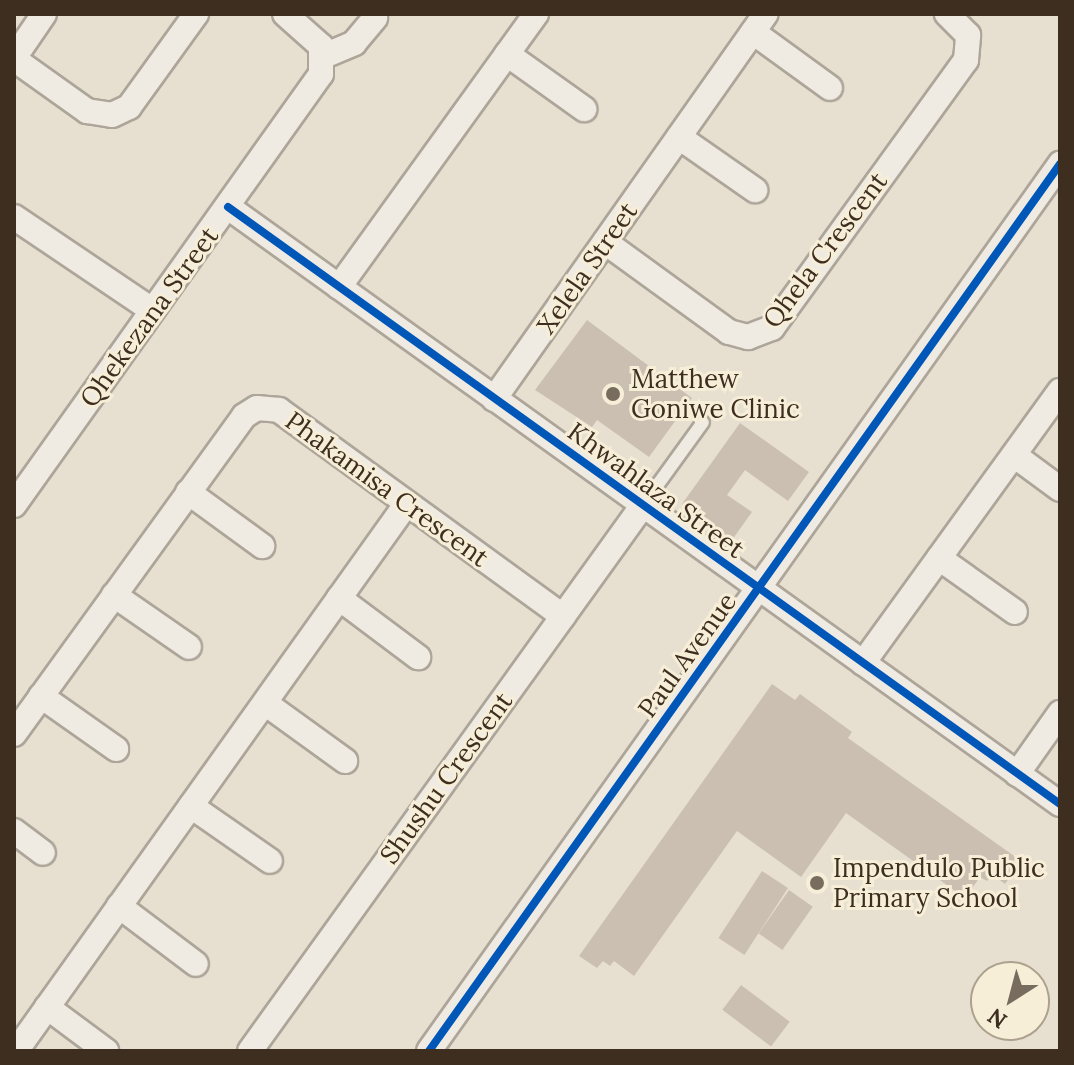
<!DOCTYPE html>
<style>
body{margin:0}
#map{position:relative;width:1074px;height:1065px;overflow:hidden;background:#e7e0d1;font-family:Lora,serif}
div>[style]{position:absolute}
.building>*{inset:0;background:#cbbfb2;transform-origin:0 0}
.roads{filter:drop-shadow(2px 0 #ada599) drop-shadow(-2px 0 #ada599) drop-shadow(0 2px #ada599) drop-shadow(0 -2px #ada599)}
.lane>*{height:12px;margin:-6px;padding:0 6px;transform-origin:6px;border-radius:6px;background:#efebe3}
.street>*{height:24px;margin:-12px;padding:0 12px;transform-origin:12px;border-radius:12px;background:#efebe3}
.cycleway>*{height:8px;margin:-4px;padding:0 4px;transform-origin:4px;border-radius:4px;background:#0057b8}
.dots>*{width:22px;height:22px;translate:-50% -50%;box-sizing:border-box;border:4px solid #f7eed8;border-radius:50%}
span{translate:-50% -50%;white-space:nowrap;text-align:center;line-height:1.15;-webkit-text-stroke:6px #f7eed8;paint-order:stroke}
.street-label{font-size:26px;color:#3d2e20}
.poi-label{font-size:26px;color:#3d2e20}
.left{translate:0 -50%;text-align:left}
.frame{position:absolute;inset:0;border:16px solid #3d2e20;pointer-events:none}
.north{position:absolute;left:970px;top:961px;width:80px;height:80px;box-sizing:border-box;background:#f7eed8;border:2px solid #ada18e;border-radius:50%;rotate:216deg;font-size:22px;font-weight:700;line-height:32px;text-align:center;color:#3d2e20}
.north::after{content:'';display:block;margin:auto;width:28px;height:36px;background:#786c5e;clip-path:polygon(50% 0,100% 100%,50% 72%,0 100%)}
</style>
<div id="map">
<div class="building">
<div style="clip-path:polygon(587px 320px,692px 398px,649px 457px,597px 420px,592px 427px,535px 390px)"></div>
<div style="clip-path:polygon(740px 423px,809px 472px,788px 501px,745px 470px,727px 495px,752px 512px,732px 540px,682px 504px)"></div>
<div style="clip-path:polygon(772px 684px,795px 700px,800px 694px,852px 732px,848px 738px,1021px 861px,1005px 884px,992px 874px,987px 881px,980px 877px,965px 898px,846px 813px,801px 877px,737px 831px,634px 976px,614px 961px,610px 966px,603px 961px,597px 968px,579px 956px)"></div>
<div style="left:762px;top:871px;width:31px;height:80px;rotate:33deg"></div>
<div style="left:789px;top:890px;width:29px;height:53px;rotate:35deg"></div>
<div style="left:741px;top:985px;width:61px;height:31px;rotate:37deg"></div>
</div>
<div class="roads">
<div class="lane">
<div style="left:643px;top:505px;width:102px;rotate:-54.1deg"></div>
</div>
<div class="street">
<div style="left:753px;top:32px;width:95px;rotate:36deg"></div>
<div style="left:507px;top:54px;width:95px;rotate:35.5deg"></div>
<div style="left:324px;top:56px;width:33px;rotate:-23deg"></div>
<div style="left:354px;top:43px;width:33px;rotate:-50deg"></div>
<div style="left:14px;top:58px;width:53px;rotate:-55.7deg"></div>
<div style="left:14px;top:59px;width:90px;rotate:35.5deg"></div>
<div style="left:87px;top:111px;width:25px;rotate:9deg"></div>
<div style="left:112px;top:115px;width:19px;rotate:-25deg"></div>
<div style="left:129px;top:107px;width:115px;rotate:-54.2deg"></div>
<div style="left:679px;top:137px;width:93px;rotate:34.9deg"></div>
<div style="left:228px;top:207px;width:1024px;rotate:35.66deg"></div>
<div style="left:14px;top:217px;width:166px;rotate:34deg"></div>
<div style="left:605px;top:242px;width:153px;rotate:36deg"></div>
<div style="left:729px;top:332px;width:20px;rotate:15deg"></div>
<div style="left:748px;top:337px;width:26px;rotate:-21deg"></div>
<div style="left:772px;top:328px;width:331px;rotate:-54.1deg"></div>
<div style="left:966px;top:60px;width:25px;rotate:-85deg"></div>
<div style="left:968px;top:35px;width:30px;rotate:-135deg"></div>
<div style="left:339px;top:287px;width:337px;rotate:-54.2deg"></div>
<div style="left:494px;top:399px;width:471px;rotate:-54.8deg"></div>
<div style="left:1014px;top:455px;width:57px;rotate:36.5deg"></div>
<div style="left:188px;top:492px;width:92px;rotate:36.1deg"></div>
<div style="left:14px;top:505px;width:529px;rotate:-54.54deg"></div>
<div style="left:321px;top:74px;width:28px;rotate:-90deg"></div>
<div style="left:321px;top:46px;width:48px;rotate:-138.4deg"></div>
<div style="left:939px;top:558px;width:93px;rotate:35.4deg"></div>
<div style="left:114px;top:595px;width:91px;rotate:34.7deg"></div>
<div style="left:339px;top:598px;width:99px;rotate:36.8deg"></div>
<div style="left:863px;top:663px;width:336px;rotate:-54.1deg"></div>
<div style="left:41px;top:696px;width:92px;rotate:35.2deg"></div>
<div style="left:265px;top:703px;width:99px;rotate:35.9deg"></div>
<div style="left:14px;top:734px;width:392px;rotate:-54.1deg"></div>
<div style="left:244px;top:416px;width:15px;rotate:-32deg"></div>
<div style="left:257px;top:408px;width:22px;rotate:5deg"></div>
<div style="left:279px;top:410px;width:351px;rotate:36deg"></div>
<div style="left:1017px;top:774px;width:75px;rotate:-54.8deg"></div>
<div style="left:191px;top:806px;width:96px;rotate:34.8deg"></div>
<div style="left:14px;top:831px;width:36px;rotate:37deg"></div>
<div style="left:119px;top:906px;width:96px;rotate:37deg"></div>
<div style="left:47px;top:1007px;width:74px;rotate:36.7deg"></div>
<div style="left:16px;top:1051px;width:673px;rotate:-54.49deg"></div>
<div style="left:250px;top:1051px;width:673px;rotate:-54.25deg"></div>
<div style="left:429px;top:1051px;width:1089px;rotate:-54.57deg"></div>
</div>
</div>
<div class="cycleway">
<div style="left:228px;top:207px;width:1024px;rotate:35.66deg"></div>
<div style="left:429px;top:1051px;width:1089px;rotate:-54.57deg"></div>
</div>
<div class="dots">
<div style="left:613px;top:394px;background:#786c5e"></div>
<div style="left:817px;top:883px;background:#786c5e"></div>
</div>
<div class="street-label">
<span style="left:825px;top:250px;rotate:-53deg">Qhela Crescent</span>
<span style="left:587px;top:268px;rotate:-55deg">Xelela Street</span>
<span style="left:149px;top:317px;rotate:-54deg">Qhekezana Street</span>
<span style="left:387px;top:489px;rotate:36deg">Phakamisa Crescent</span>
<span style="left:656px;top:490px;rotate:36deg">Khwahlaza Street</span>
<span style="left:687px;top:655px;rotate:-54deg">Paul Avenue</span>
<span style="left:446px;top:778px;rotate:-54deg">Shushu Crescent</span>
</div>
<div class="poi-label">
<span class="left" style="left:631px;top:394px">Matthew<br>Goniwe Clinic</span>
<span class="left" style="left:833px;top:883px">Impendulo Public<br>Primary School</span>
</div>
<div class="frame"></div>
<div class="north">N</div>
</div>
